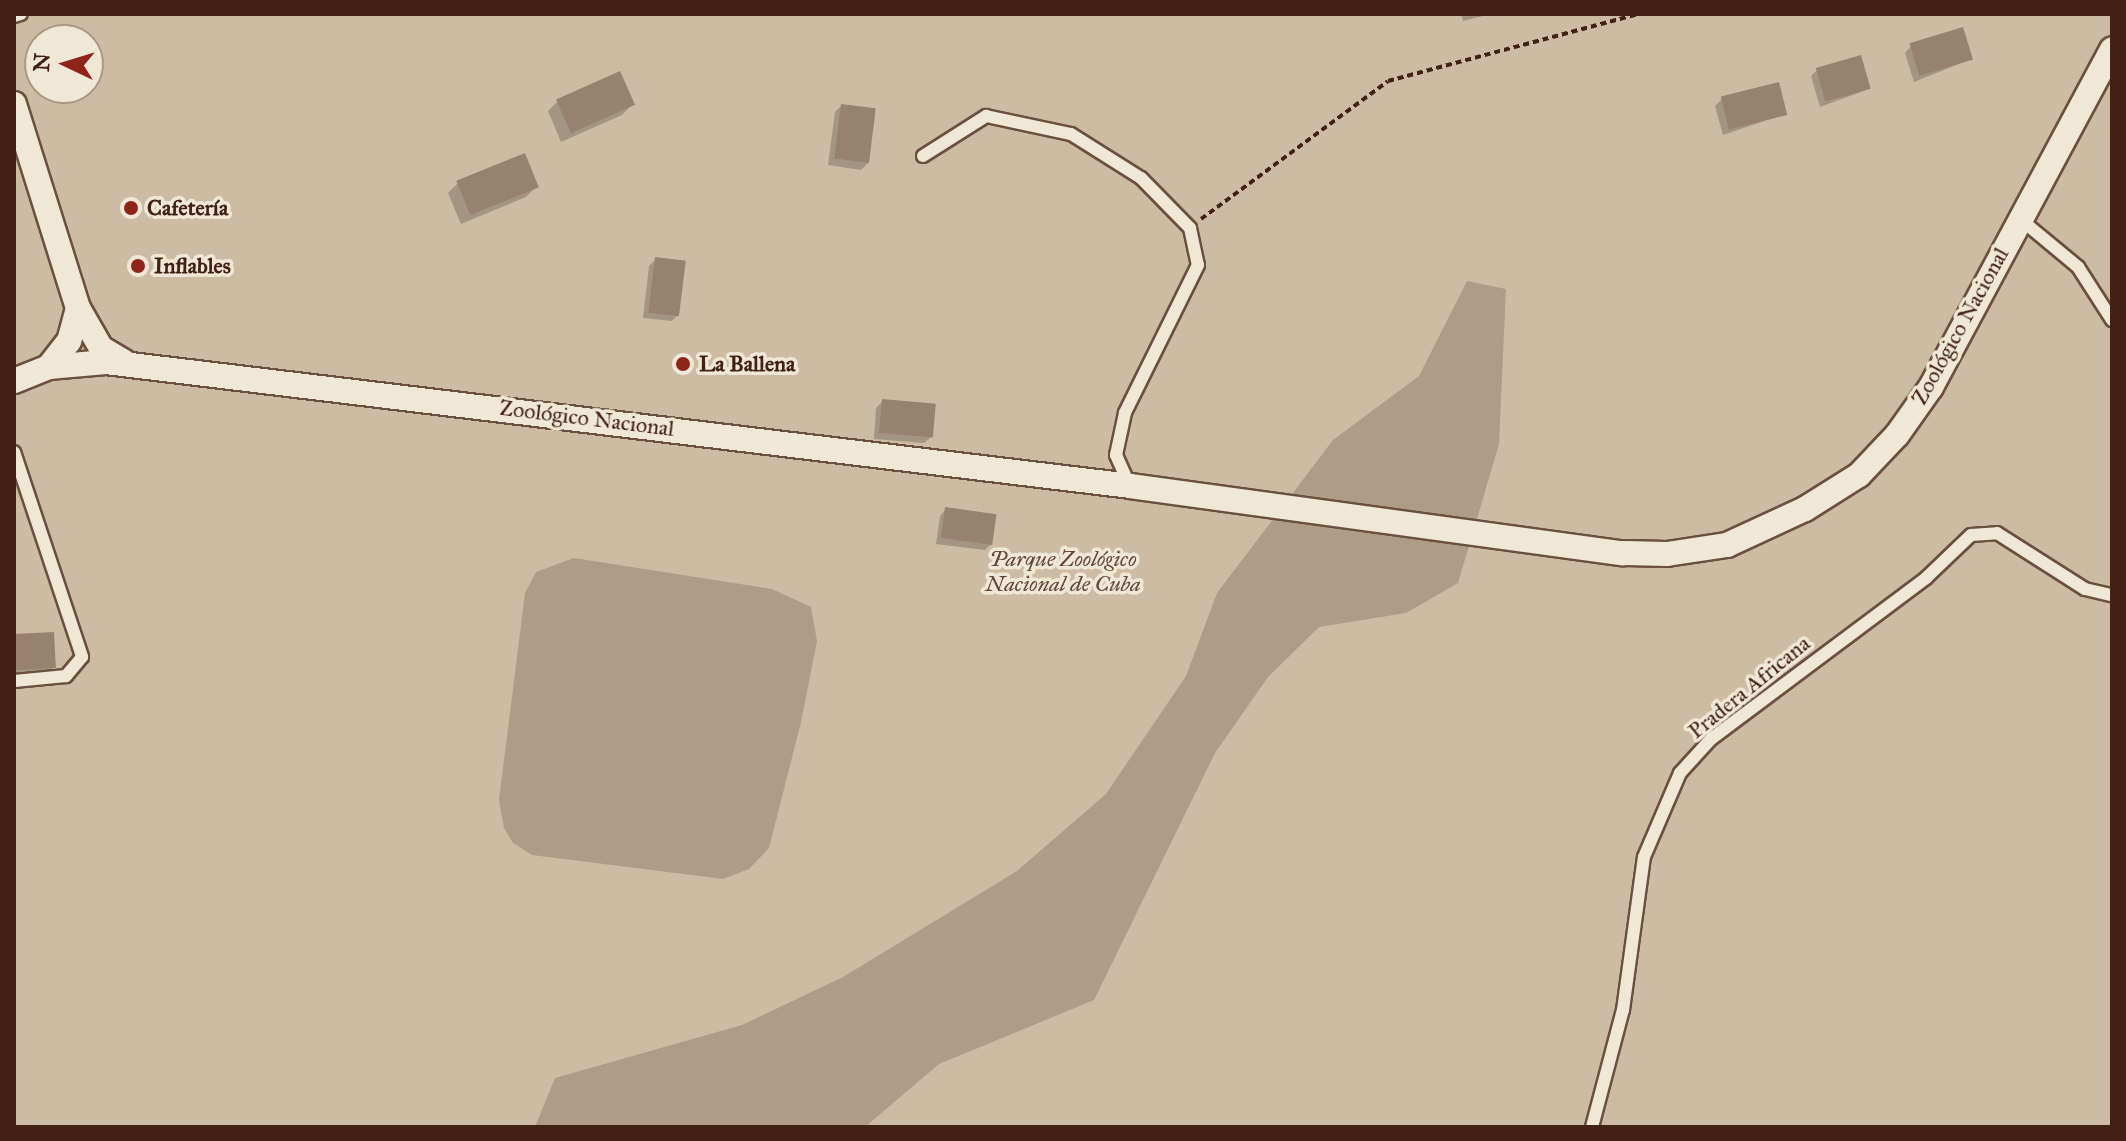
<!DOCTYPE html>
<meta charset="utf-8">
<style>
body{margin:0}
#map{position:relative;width:2126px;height:1141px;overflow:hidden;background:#e8dcc1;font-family:"IM FELL Great Primer",serif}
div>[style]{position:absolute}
.green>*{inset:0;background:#cbbca3}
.water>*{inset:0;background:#af9c86}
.shadow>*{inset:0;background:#0003}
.building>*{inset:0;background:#97826d;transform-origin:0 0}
.path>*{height:4px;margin-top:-2px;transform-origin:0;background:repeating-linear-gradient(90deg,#402112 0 6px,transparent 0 10px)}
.roads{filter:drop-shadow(2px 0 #6a503e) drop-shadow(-2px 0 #6a503e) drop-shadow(0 2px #6a503e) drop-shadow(0 -2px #6a503e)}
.lane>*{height:12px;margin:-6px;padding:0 6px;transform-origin:6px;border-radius:6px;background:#f0e8d7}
.street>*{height:24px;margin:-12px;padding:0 12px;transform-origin:12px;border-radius:12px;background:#f0e8d7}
.dots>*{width:22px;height:22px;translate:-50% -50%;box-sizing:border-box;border:4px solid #f0e8d7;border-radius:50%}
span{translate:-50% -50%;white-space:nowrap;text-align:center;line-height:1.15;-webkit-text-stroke:7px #f0e8d7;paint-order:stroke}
.poi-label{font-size:22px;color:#402112;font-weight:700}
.left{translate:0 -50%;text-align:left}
.street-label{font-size:22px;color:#402112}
.park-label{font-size:22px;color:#634836;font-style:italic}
.frame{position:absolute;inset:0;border:16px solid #402112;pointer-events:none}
.north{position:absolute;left:24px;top:24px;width:80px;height:80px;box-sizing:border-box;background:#f0e8d7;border:2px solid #aa9888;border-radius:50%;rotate:274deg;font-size:22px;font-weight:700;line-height:32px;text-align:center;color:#402112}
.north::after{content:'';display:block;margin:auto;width:28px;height:36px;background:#8f2418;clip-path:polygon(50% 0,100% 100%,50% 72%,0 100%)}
</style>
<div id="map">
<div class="green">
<div style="clip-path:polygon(evenodd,14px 14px,2112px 14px,2112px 1127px,14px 1127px,14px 14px,40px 40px,88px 40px,88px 88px,40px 88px,40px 40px)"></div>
</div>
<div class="water">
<div style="clip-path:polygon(1467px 281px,1506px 289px,1499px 444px,1458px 583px,1406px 613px,1319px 627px,1268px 677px,1215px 753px,1094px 1000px,939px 1064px,865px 1127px,535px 1127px,555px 1078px,742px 1025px,843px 977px,1017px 871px,1106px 794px,1186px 676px,1217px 593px,1333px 440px,1419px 376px)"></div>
<div style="clip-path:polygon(574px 558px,772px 589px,811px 607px,817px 641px,801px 722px,769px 848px,749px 869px,723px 879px,532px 855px,513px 843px,504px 828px,499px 800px,525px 593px,536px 572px)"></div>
</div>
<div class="shadow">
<div style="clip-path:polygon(1461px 14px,1491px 14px,1463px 21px)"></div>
<div style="clip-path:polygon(1911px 46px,1971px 59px,1914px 82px,1905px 53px)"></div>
<div style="clip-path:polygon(1817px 70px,1869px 89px,1820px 107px,1811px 76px)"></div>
<div style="clip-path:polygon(1722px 99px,1785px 114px,1723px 135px,1715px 106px)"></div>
<div style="clip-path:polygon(558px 101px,632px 105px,622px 115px,561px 142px,548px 111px)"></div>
<div style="clip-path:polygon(841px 106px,868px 163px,861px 170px,828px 165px,835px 112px)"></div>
<div style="clip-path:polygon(524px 156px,536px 187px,526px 197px,461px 224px,448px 193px,458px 183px)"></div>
<div style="clip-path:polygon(656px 259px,678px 315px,672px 321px,643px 318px,649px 266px)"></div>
<div style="clip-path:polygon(883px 401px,931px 437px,924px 443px,874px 439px,876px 408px)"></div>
<div style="clip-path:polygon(946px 509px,991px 544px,985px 550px,936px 544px,940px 516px)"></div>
<div style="clip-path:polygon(14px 636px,54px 667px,44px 677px,14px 679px)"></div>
</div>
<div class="building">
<div style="left:1963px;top:27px;width:34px;height:56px;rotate:73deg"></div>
<div style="left:1861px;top:55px;width:35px;height:47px;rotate:74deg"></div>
<div style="left:620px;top:71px;width:37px;height:70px;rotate:66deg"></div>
<div style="left:1779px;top:82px;width:34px;height:60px;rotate:76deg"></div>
<div style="left:841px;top:104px;width:35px;height:55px;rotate:7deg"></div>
<div style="left:525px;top:153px;width:37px;height:74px;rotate:68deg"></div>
<div style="left:655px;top:257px;width:31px;height:56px;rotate:7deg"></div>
<div style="left:882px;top:399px;width:54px;height:34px;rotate:5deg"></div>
<div style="left:945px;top:507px;width:52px;height:31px;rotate:8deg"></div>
<div style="left:54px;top:632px;width:36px;height:40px;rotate:87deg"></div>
</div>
<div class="path">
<div style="left:1797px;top:14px;width:13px"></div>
<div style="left:1201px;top:219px;width:232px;rotate:-36.4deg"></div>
<div style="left:1388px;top:81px;width:259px;rotate:-15deg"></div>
</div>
<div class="roads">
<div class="lane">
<div style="left:14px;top:16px;width:7px;rotate:-16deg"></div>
<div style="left:923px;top:156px;width:75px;rotate:-32.4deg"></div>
<div style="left:986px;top:116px;width:87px;rotate:12deg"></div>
<div style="left:1071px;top:134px;width:83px;rotate:32.2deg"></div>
<div style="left:1141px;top:178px;width:70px;rotate:45.6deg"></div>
<div style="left:1190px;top:228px;width:38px;rotate:78deg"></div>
<div style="left:1198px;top:265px;width:165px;rotate:116.3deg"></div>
<div style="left:1125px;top:413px;width:43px;rotate:102.1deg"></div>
<div style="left:1116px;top:455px;width:34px;rotate:66deg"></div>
<div style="left:2019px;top:218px;width:77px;rotate:39.7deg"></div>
<div style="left:2078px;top:267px;width:63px;rotate:57.3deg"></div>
<div style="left:14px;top:452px;width:216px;rotate:71.6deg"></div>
<div style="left:82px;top:657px;width:25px;rotate:130deg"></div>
<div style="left:66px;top:676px;width:52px;rotate:174.5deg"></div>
<div style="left:1592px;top:1127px;width:121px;rotate:-75.2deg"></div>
<div style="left:1623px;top:1010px;width:154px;rotate:-82.2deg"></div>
<div style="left:1644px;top:857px;width:91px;rotate:-66.8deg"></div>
<div style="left:1680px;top:773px;width:46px;rotate:-47.6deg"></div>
<div style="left:1711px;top:739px;width:269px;rotate:-36.8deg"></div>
<div style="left:1926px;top:578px;width:62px;rotate:-43.7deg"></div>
<div style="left:1971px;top:535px;width:26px;rotate:-4deg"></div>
<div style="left:1997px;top:533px;width:104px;rotate:32.5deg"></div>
<div style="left:2085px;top:589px;width:28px;rotate:13deg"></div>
</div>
<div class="street">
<div style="left:14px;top:104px;width:214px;rotate:72.6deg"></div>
<div style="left:78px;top:308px;width:34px;rotate:105deg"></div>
<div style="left:69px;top:341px;width:33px;rotate:128deg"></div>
<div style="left:78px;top:308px;width:46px;rotate:60.1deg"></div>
<div style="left:101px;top:348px;width:27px;rotate:31deg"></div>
<div style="left:14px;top:381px;width:38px;rotate:-22deg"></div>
<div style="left:49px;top:367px;width:57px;rotate:-5deg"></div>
<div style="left:106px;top:362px;width:1031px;rotate:6.9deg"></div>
<div style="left:1130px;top:486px;width:497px;rotate:7.8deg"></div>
<div style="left:1622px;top:553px;width:45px;rotate:1.3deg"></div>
<div style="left:1667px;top:554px;width:61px;rotate:-8.5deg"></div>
<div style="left:1727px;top:545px;width:86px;rotate:-24.8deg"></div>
<div style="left:1805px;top:509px;width:64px;rotate:-32.2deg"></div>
<div style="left:1859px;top:475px;width:55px;rotate:-46.5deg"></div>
<div style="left:1897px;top:435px;width:59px;rotate:-54.7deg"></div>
<div style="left:1931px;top:387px;width:383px;rotate:-61.8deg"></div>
</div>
</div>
<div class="dots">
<div style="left:131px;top:208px;background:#8f2418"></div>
<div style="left:138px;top:266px;background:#8f2418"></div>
<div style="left:683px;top:364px;background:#8f2418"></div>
</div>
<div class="poi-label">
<span class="left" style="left:147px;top:208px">Cafetería</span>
<span class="left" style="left:154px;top:266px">Inflables</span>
<span class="left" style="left:699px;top:364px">La Ballena</span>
</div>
<div class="street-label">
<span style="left:1960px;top:326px;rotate:-61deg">Zoológico Nacional</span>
<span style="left:587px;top:418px;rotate:7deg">Zoológico Nacional</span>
<span style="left:1749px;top:687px;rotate:-39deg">Pradera Africana</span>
</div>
<div class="park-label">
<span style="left:1063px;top:571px">Parque Zoológico<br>Nacional de Cuba</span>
</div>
<div class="frame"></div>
<div class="north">N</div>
</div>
